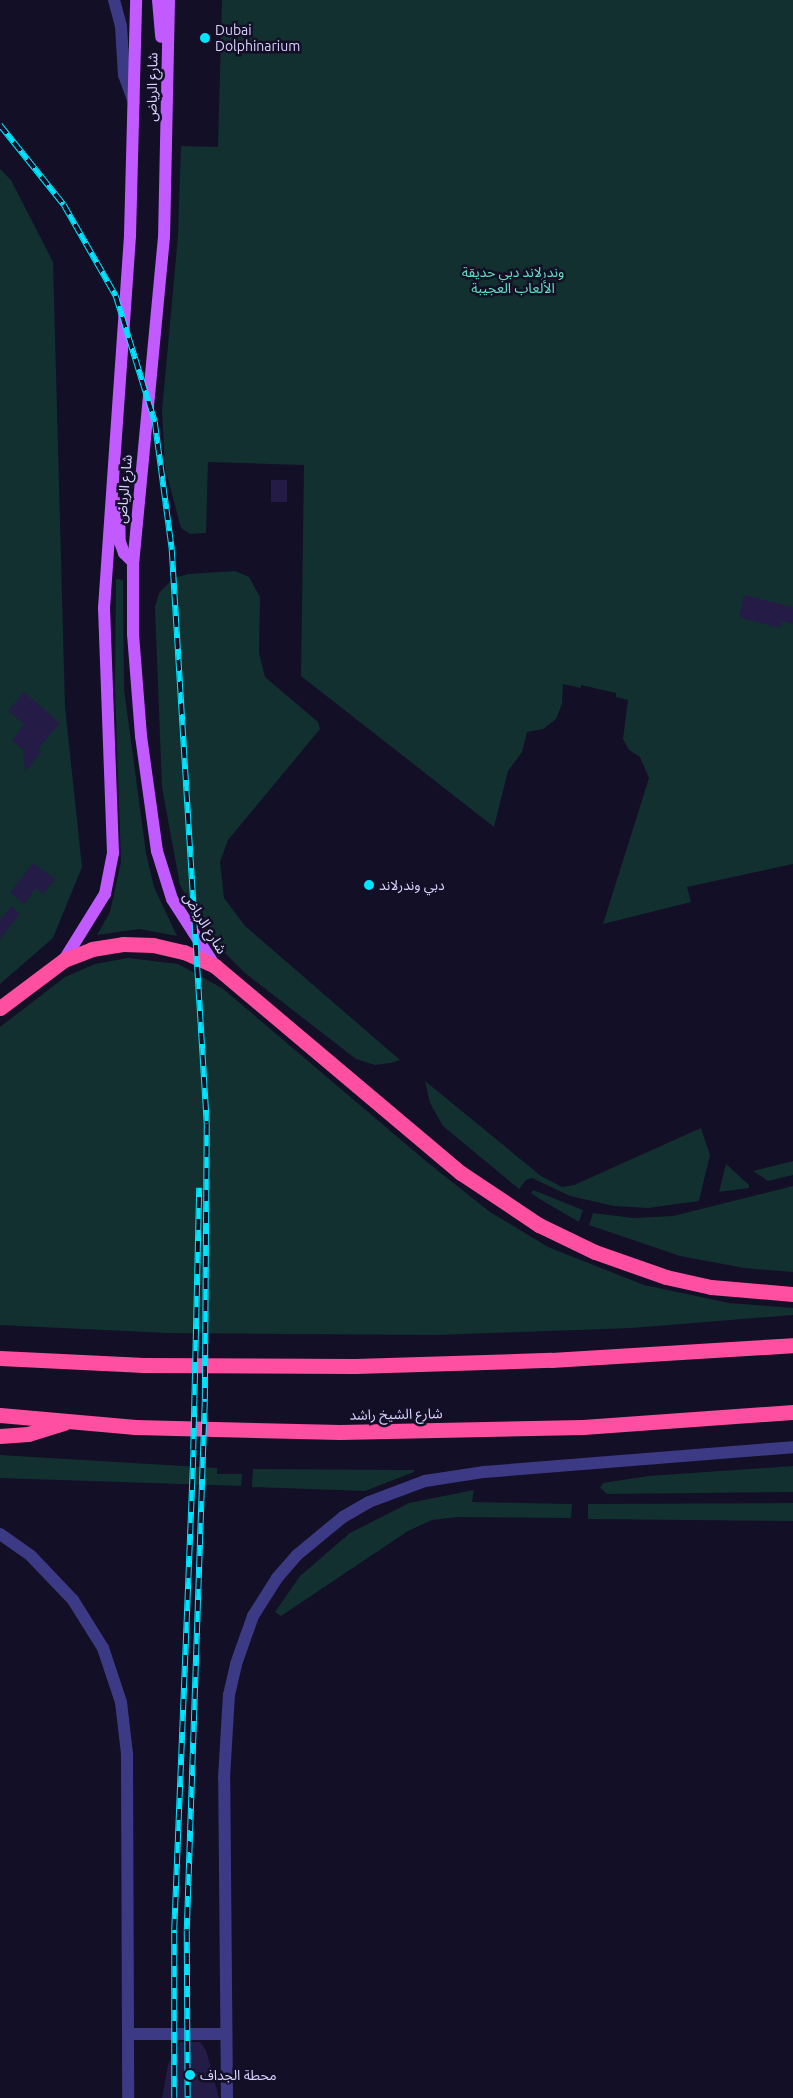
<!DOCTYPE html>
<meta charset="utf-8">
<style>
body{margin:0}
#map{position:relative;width:793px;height:2098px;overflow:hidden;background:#130f26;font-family:Ubuntu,"Noto Sans Arabic",sans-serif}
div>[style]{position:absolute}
.green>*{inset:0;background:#12302f}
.building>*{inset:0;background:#241b47;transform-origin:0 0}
.minor>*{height:12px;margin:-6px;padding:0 6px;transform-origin:6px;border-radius:6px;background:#3d3a85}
.major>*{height:12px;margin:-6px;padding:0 6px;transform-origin:6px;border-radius:6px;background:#c25bff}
.highway>*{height:15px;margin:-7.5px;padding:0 7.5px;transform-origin:7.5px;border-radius:7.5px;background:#ff4fa3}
.rail>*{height:5.5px;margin-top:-2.75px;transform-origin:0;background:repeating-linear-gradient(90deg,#130f26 0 11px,#00e5ff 0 22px);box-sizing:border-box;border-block:1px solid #00e5ff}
.dots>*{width:14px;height:14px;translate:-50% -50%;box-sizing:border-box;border:2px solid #130f26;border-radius:50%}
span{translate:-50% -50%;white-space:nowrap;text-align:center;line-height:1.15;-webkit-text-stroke:5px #130f26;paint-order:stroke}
.poi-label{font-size:14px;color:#d9d4ff}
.left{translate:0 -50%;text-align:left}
.street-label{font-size:14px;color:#d9d4ff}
.park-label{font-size:14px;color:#5fe0c0}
</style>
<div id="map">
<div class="green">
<div style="clip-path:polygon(222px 0,793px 0,793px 864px,687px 887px,691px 902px,603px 924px,649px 778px,640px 757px,629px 750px,623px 739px,628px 700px,616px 697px,616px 693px,581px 685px,581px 688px,563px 684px,562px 704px,556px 719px,543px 729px,527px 732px,522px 752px,508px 771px,494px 827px,301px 676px,304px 465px,208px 462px,206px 533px,190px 534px,181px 528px,165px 468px,162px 411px,178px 236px,181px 146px,218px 147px)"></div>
<div style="clip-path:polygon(0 169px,11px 180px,53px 262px,65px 707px,82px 867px,53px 938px,0 984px)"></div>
<div style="clip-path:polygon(235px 571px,249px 577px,260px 597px,259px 653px,265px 677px,318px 722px,320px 729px,228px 840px,220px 862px,224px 898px,245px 926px,400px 1060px,391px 1063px,375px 1065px,356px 1059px,245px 973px,206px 934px,180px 885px,162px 787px,155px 607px,159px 593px,174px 578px,188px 574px)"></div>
<div style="clip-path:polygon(116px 579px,123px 580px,124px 689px,146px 853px,154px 887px,177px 936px,139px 929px,97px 935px,110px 912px,121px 862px,115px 688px)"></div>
<div style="clip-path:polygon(128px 958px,178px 964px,222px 988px,427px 1162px,490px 1212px,548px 1247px,644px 1285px,729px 1303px,793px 1308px,793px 1315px,632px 1328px,436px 1335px,166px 1333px,0 1325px,0 1027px,65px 977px,95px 964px)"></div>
<div style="clip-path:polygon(425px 1081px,541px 1176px,562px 1187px,574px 1185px,701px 1128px,710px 1155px,699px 1201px,648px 1208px,614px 1206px,570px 1196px,532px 1178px,526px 1180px,519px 1189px,443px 1126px,430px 1103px)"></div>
<div style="clip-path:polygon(793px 1161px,793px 1175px,768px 1181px,753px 1171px)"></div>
<div style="clip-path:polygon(726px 1164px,749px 1185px,749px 1188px,719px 1192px)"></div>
<div style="clip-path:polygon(793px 1186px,793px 1272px,744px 1268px,680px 1256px,589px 1225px,593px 1213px,633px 1218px,673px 1216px)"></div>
<div style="clip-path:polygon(533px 1190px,583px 1210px,579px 1222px,543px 1201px,531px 1193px)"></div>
<div style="clip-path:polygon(0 1455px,217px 1468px,217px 1474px,242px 1474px,241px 1486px,0 1478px)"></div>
<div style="clip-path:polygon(793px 1466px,793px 1492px,607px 1494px,600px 1488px,603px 1483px,648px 1476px)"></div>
<div style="clip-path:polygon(253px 1469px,414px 1470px,414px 1472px,365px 1491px,252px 1487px)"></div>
<div style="clip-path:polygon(474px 1490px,472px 1502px,572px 1504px,571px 1518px,458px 1517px,432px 1520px,408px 1531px,281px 1616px,275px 1612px,300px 1576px,350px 1533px,409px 1503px)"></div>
<div style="clip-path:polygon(793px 1503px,793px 1521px,588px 1519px,588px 1504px)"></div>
</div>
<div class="building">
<div style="left:271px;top:480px;width:16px;height:22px"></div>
<div style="clip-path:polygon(744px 595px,793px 607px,793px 624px,781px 621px,780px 628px,739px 617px)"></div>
<div style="clip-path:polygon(24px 692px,60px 723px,38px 749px,41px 752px,25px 772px,23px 749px,12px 741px,24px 724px,8px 711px)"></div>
<div style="clip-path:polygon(33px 863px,55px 879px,43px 894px,36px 888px,24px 904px,10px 893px)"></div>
<div style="clip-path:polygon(11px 906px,20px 914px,0 939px,0 920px)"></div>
<div style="clip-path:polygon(180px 2042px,200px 2042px,206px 2050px,219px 2098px,162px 2098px,168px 2065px)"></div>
</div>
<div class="minor">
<div style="left:114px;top:0;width:27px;rotate:75deg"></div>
<div style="left:121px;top:26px;width:49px;rotate:86.5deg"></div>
<div style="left:124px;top:75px;width:29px;rotate:70deg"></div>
<div style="left:0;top:1534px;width:38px;rotate:35deg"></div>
<div style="left:31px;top:1556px;width:61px;rotate:46.3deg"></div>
<div style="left:73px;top:1600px;width:57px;rotate:58deg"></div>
<div style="left:103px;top:1648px;width:57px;rotate:71.6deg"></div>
<div style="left:121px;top:1702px;width:52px;rotate:83.4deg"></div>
<div style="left:127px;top:1754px;width:344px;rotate:89.8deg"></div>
<div style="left:128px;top:2034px;width:97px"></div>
<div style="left:227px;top:2098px;width:320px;rotate:-90.5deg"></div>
<div style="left:224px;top:1778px;width:83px;rotate:-86.6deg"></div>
<div style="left:229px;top:1695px;width:32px;rotate:-77deg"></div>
<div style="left:236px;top:1664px;width:51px;rotate:-70.5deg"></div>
<div style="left:253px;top:1616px;width:45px;rotate:-57.7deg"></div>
<div style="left:277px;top:1578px;width:30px;rotate:-49deg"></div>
<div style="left:297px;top:1555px;width:60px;rotate:-39.6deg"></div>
<div style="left:343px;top:1517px;width:30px;rotate:-30deg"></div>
<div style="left:369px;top:1502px;width:60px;rotate:-20.6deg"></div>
<div style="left:425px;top:1481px;width:60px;rotate:-8.7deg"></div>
<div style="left:484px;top:1472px;width:310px;rotate:-4.6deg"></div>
</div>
<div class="major">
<div style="left:158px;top:0;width:37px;rotate:85deg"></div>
<div style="left:169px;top:0;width:237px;rotate:91.2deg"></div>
<div style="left:164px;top:237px;width:326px;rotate:95.4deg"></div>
<div style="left:133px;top:562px;width:72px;rotate:90deg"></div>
<div style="left:133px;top:634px;width:102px;rotate:85.5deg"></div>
<div style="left:141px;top:736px;width:116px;rotate:82.1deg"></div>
<div style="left:157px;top:851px;width:50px;rotate:72.6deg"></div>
<div style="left:172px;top:899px;width:80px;rotate:57.3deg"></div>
<div style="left:119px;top:503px;width:39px;rotate:89deg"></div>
<div style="left:120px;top:542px;width:12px;rotate:70deg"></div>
<div style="left:124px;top:553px;width:13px;rotate:45deg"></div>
<div style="left:64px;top:960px;width:78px;rotate:-58.2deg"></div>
<div style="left:105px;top:894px;width:42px;rotate:-79deg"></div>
<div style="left:113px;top:853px;width:245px;rotate:-92.1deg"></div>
<div style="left:104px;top:608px;width:374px;rotate:-86deg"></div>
<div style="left:130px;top:235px;width:235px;rotate:-88.5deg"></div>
</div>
<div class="highway">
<div style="left:0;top:1008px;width:80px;rotate:-36.9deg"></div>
<div style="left:64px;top:960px;width:30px;rotate:-21deg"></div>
<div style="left:92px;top:949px;width:31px;rotate:-9deg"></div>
<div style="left:123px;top:944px;width:30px;rotate:2deg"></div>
<div style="left:153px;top:945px;width:32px;rotate:13deg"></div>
<div style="left:184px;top:952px;width:34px;rotate:24deg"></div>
<div style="left:215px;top:966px;width:322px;rotate:40.1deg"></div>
<div style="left:461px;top:1173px;width:94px;rotate:33.7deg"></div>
<div style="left:539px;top:1225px;width:62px;rotate:25.7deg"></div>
<div style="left:595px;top:1252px;width:75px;rotate:19.4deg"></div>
<div style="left:666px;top:1277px;width:46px;rotate:12.5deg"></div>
<div style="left:711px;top:1287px;width:82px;rotate:4.9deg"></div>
<div style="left:0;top:1358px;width:144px;rotate:2.8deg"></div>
<div style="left:144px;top:1365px;width:211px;rotate:0.3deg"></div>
<div style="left:355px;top:1366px;width:196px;rotate:-1.8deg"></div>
<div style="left:551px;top:1360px;width:242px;rotate:-3.5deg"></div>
<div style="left:0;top:1415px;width:136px;rotate:5.1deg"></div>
<div style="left:135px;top:1427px;width:205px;rotate:1.4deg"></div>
<div style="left:340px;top:1432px;width:243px;rotate:-1.2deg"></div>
<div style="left:583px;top:1427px;width:211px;rotate:-4.1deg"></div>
<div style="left:0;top:1436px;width:28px;rotate:-4deg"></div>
<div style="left:28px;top:1434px;width:38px;rotate:-17deg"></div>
</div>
<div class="rail">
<div style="left:0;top:125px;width:102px;rotate:51.3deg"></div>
<div style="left:64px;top:205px;width:105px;rotate:60.3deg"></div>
<div style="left:116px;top:296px;width:132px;rotate:72.8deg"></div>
<div style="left:155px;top:422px;width:129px;rotate:82.4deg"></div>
<div style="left:172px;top:550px;width:575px;rotate:86.51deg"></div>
<div style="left:207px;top:1124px;width:278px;rotate:90.4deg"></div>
<div style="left:205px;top:1402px;width:529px;rotate:91.95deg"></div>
<div style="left:187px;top:1931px;width:167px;rotate:89.7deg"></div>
<div style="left:174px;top:2098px;width:168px;rotate:-90deg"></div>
<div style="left:174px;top:1930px;width:480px;rotate:-87.7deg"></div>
<div style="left:193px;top:1450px;width:262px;rotate:-88.7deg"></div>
</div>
<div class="dots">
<div style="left:205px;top:38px;background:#00e5ff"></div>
<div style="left:369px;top:885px;background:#00e5ff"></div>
<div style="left:190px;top:2075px;background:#00e5ff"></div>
</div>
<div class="poi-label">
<span class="left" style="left:215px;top:38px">Dubai<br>Dolphinarium</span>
<span class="left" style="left:379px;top:885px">دبي وندرلاند</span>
<span class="left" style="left:200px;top:2075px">محطة الجداف</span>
</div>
<div class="street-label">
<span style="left:152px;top:87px;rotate:-89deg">شارع الرياض</span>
<span style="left:124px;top:489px;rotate:-85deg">شارع الرياض</span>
<span style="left:205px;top:923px;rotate:58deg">شارع الرياض</span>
<span style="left:396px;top:1414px;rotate:-1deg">شارع الشيخ راشد</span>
</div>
<div class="park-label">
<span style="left:513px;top:280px">وندرلاند دبي حديقة<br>الألعاب العجيبة</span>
</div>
</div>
